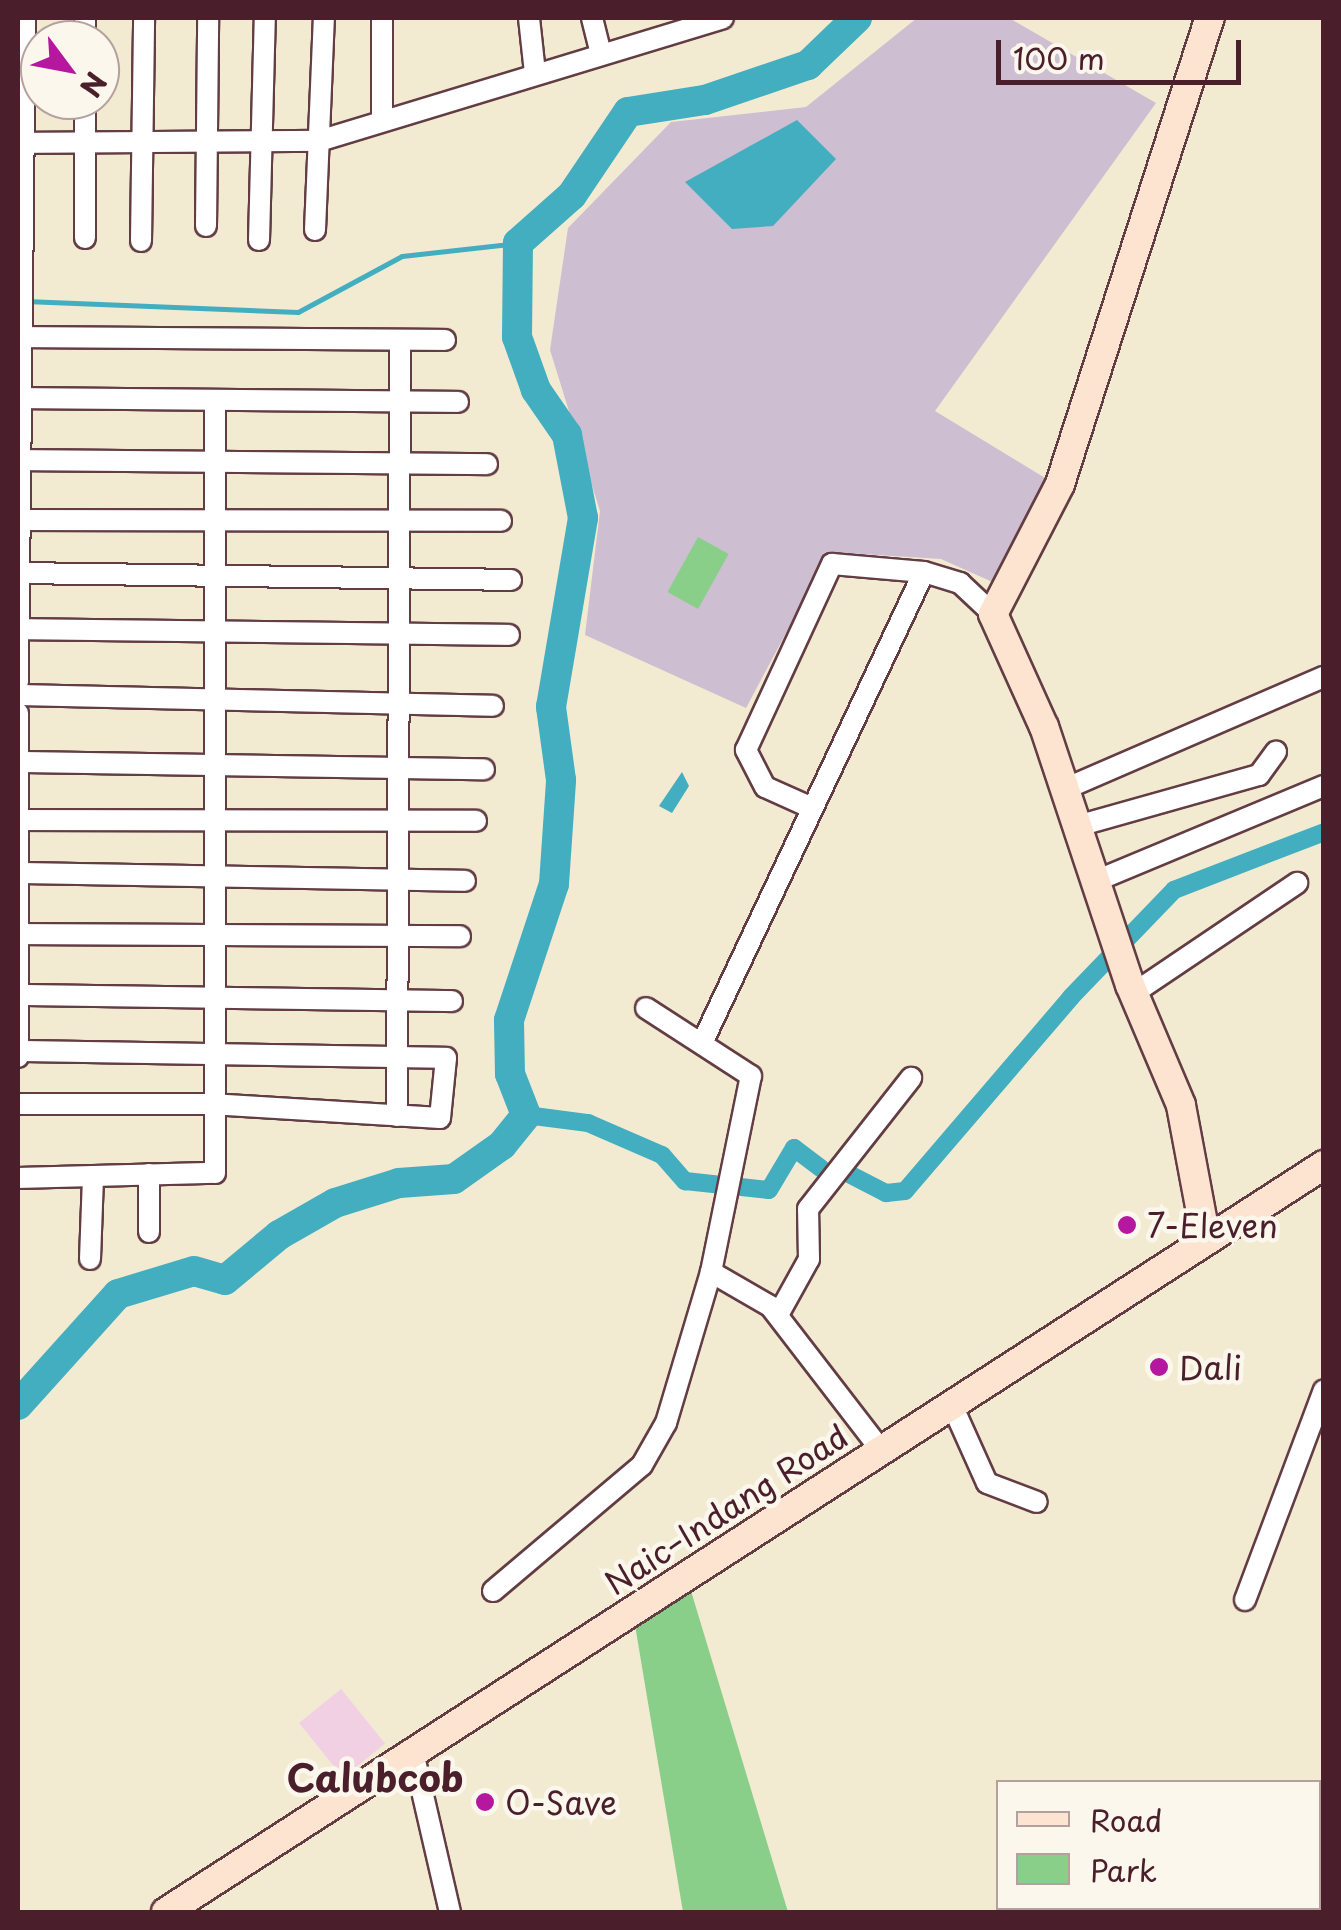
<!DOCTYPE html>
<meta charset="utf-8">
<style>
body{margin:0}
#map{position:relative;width:1341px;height:1930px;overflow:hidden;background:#f3ead2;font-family:"Playpen Sans",sans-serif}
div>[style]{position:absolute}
.built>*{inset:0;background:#f1d0e4;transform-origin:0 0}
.industrial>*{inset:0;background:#cebed1}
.green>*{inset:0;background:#8acf89;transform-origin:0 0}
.water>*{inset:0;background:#42aec0}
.stream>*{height:5px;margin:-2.5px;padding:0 2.5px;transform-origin:2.5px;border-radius:2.5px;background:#42aec0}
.canal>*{height:18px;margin:-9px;padding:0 9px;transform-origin:9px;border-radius:9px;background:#42aec0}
.river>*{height:30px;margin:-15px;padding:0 15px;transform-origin:15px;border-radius:15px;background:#42aec0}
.roads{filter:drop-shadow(2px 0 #633d44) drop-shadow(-2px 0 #633d44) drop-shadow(0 2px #633d44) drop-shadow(0 -2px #633d44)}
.street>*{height:20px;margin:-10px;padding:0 10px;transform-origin:10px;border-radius:10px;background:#fff}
.secondary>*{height:28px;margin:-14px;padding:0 14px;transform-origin:14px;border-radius:14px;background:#fde4d0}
.dots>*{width:28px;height:28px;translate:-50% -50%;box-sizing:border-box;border:5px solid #fbf7ec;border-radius:50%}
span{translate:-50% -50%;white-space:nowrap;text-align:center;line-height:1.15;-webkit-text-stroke:9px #fbf7ec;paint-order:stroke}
.poi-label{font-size:32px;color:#4a1f2b}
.left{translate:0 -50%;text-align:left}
.street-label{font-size:32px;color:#4a1f2b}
.quarter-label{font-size:38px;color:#4a1f2b;font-weight:700}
.frame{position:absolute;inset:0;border:20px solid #4a1f2b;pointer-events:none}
.legend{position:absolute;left:996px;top:1780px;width:325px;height:130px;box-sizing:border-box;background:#fbf7ec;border:2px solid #b4a19f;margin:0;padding:12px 18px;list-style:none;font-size:30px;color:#4a1f2b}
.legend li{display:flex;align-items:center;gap:20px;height:50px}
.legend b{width:50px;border:2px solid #b4a19f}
.north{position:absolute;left:20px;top:20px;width:100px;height:100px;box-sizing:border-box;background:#fbf7ec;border:2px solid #b4a19f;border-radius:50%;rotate:122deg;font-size:28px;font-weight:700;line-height:40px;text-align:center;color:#4a1f2b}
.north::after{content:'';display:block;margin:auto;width:35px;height:45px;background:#b5179e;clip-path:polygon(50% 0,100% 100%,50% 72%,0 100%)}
.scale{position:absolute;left:996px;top:40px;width:245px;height:45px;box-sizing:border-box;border:5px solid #4a1f2b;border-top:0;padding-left:12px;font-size:30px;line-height:35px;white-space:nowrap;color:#4a1f2b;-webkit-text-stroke:8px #fbf7ec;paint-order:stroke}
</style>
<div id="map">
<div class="built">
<div style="left:341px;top:1689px;width:70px;height:54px;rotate:51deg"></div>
</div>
<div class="industrial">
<div style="clip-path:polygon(917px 18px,1009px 18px,1156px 103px,935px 411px,1050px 481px,997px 584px,941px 559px,829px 552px,746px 708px,585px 635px,600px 511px,550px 350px,568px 228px,671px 122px,806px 107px)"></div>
</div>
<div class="green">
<div style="left:698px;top:537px;width:35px;height:63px;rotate:29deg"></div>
<div style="clip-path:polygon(691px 1591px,788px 1912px,683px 1912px,635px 1625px)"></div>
</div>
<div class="water">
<div style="clip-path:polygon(797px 120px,836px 159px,773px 226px,732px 229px,685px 182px)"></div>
<div style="clip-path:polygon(682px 772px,689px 786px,672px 813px,659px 806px)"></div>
</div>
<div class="stream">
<div style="left:25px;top:301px;width:273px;rotate:2.3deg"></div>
<div style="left:298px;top:312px;width:118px;rotate:-28.3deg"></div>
<div style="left:402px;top:256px;width:117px;rotate:-6.4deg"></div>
</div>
<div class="canal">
<div style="left:526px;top:1115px;width:63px;rotate:7.4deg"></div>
<div style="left:588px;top:1123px;width:81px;rotate:23.4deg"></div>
<div style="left:662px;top:1155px;width:35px;rotate:49deg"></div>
<div style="left:685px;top:1181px;width:84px;rotate:6.1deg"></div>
<div style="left:769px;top:1190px;width:49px;rotate:-59.2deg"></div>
<div style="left:794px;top:1148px;width:34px;rotate:37deg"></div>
<div style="left:849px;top:1174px;width:42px;rotate:27.2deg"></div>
<div style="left:886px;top:1193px;width:19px;rotate:-6deg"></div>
<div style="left:905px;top:1191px;width:255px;rotate:-49.4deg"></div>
<div style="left:1071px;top:997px;width:149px;rotate:-46.1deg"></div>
<div style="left:1174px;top:890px;width:161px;rotate:-21.1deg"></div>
</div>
<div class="river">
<div style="left:18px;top:1405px;width:149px;rotate:-48deg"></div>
<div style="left:118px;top:1294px;width:79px;rotate:-16.8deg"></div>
<div style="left:194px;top:1271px;width:32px;rotate:16deg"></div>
<div style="left:225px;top:1280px;width:70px;rotate:-39.8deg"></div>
<div style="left:279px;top:1235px;width:64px;rotate:-29.7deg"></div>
<div style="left:335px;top:1203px;width:67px;rotate:-17.4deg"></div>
<div style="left:399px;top:1183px;width:55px;rotate:-4.2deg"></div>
<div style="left:454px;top:1179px;width:59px;rotate:-35.3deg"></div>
<div style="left:502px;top:1145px;width:38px;rotate:-51deg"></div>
<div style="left:526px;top:1115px;width:44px;rotate:-111.3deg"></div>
<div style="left:510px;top:1074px;width:54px;rotate:-91.1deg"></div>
<div style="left:509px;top:1020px;width:143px;rotate:-71.7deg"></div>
<div style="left:554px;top:884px;width:104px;rotate:-86.1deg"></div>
<div style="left:561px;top:780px;width:74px;rotate:-97.8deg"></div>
<div style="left:551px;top:707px;width:192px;rotate:-80.4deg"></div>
<div style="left:583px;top:518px;width:85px;rotate:-100.9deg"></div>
<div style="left:567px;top:435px;width:55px;rotate:-124.6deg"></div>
<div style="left:536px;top:390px;width:56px;rotate:-109.7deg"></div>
<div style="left:517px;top:337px;width:94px;rotate:-89.4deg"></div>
<div style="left:518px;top:243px;width:72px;rotate:-41.6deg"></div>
<div style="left:572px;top:195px;width:100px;rotate:-56deg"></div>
<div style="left:628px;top:112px;width:78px;rotate:-8.9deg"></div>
<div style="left:705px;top:100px;width:109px;rotate:-18.8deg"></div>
<div style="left:808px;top:65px;width:68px;rotate:-43.8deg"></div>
</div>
<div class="roads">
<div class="street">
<div style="left:85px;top:18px;width:22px;rotate:90deg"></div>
<div style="left:529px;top:18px;width:55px;rotate:83.8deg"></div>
<div style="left:592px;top:18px;width:36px;rotate:76deg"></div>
<div style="left:382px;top:121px;width:103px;rotate:-90deg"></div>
<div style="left:18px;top:143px;width:301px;rotate:-0.4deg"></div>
<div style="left:319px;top:141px;width:422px;rotate:-16.9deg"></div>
<div style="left:206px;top:226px;width:208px;rotate:-89.4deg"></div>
<div style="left:315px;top:230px;width:212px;rotate:-87.6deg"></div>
<div style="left:85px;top:238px;width:138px;rotate:-90deg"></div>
<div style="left:259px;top:240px;width:222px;rotate:-88.5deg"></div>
<div style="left:141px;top:241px;width:223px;rotate:-89.2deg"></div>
<div style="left:21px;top:337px;width:424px;rotate:0.4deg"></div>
<div style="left:22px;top:398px;width:436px;rotate:0.5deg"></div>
<div style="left:21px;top:460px;width:466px;rotate:0.5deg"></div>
<div style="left:18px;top:520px;width:483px;rotate:0.1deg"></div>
<div style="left:18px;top:573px;width:493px;rotate:0.8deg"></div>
<div style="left:18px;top:629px;width:491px;rotate:0.7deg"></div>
<div style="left:18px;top:682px;width:664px;rotate:-89.4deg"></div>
<div style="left:18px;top:695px;width:475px;rotate:1.3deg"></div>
<div style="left:18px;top:713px;width:344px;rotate:90deg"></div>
<div style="left:18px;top:762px;width:466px;rotate:0.9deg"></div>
<div style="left:1067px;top:788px;width:280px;rotate:-23.4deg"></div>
<div style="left:812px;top:808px;width:51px;rotate:-155.9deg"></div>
<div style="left:765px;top:787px;width:42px;rotate:-117.2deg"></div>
<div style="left:746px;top:750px;width:205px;rotate:-65.2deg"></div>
<div style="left:832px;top:564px;width:92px;rotate:5deg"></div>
<div style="left:924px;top:572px;width:38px;rotate:17deg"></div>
<div style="left:960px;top:583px;width:45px;rotate:43.2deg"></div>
<div style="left:18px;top:820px;width:458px;rotate:0.1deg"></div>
<div style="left:1081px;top:825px;width:185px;rotate:-15.7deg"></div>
<div style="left:1259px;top:775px;width:29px;rotate:-54deg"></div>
<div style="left:18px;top:873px;width:447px;rotate:1deg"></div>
<div style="left:1098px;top:880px;width:245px;rotate:-22.6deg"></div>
<div style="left:18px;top:934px;width:442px;rotate:0.3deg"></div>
<div style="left:1134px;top:993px;width:197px;rotate:-34deg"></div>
<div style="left:18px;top:995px;width:434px;rotate:0.8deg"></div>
<div style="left:703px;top:1041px;width:518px;rotate:-64.77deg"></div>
<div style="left:18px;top:1051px;width:428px;rotate:0.9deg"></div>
<div style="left:446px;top:1058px;width:60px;rotate:95.7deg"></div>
<div style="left:440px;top:1118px;width:226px;rotate:-176.5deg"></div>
<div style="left:214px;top:1104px;width:196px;rotate:180deg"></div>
<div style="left:397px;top:1116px;width:775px;rotate:-89.78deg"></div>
<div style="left:149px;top:1174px;width:58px;rotate:90deg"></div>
<div style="left:18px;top:1178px;width:197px;rotate:-1.5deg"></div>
<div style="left:215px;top:1173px;width:773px;rotate:-90deg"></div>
<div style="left:90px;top:1259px;width:83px;rotate:-87.9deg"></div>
<div style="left:711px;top:1272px;width:68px;rotate:30deg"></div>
<div style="left:770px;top:1306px;width:182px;rotate:52.4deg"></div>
<div style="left:778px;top:1315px;width:64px;rotate:-61deg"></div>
<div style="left:809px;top:1259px;width:50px;rotate:-91.1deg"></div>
<div style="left:808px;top:1209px;width:167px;rotate:-51.8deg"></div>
<div style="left:952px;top:1405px;width:85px;rotate:65.8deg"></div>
<div style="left:987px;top:1483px;width:53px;rotate:20.8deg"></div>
<div style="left:493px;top:1591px;width:195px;rotate:-40.2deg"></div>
<div style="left:642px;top:1465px;width:48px;rotate:-60.3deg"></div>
<div style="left:666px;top:1423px;width:158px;rotate:-73.4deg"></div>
<div style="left:711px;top:1272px;width:200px;rotate:-78.5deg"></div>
<div style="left:751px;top:1076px;width:125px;rotate:-147.1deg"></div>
<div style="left:1245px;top:1600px;width:224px;rotate:-69.4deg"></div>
<div style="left:413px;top:1752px;width:164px;rotate:77deg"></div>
</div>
<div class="secondary">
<div style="left:1206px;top:1239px;width:136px;rotate:-100.6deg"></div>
<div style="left:1181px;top:1105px;width:130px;rotate:-113deg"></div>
<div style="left:1130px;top:985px;width:272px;rotate:-108.4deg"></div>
<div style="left:1044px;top:727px;width:124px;rotate:-114.3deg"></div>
<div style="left:993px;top:614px;width:146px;rotate:-62.7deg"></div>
<div style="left:1060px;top:484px;width:490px;rotate:-72.2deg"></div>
<div style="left:166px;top:1912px;width:1378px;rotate:-32.83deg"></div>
</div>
</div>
<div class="dots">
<div style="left:1127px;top:1225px;background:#b5179e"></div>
<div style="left:1159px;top:1367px;background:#b5179e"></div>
<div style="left:485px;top:1802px;background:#b5179e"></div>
</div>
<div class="poi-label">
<span class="left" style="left:1147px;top:1225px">7-Eleven</span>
<span class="left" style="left:1179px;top:1367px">Dali</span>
<span class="left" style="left:505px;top:1802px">O-Save</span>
</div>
<div class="street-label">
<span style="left:726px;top:1509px;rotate:-33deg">Naic–Indang Road</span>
</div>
<div class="quarter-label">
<span style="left:375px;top:1777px">Calubcob</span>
</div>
<div class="frame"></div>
<ul class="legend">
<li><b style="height:12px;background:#fde4d0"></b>Road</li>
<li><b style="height:28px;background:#8acf89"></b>Park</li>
</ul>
<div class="north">N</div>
<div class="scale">100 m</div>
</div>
